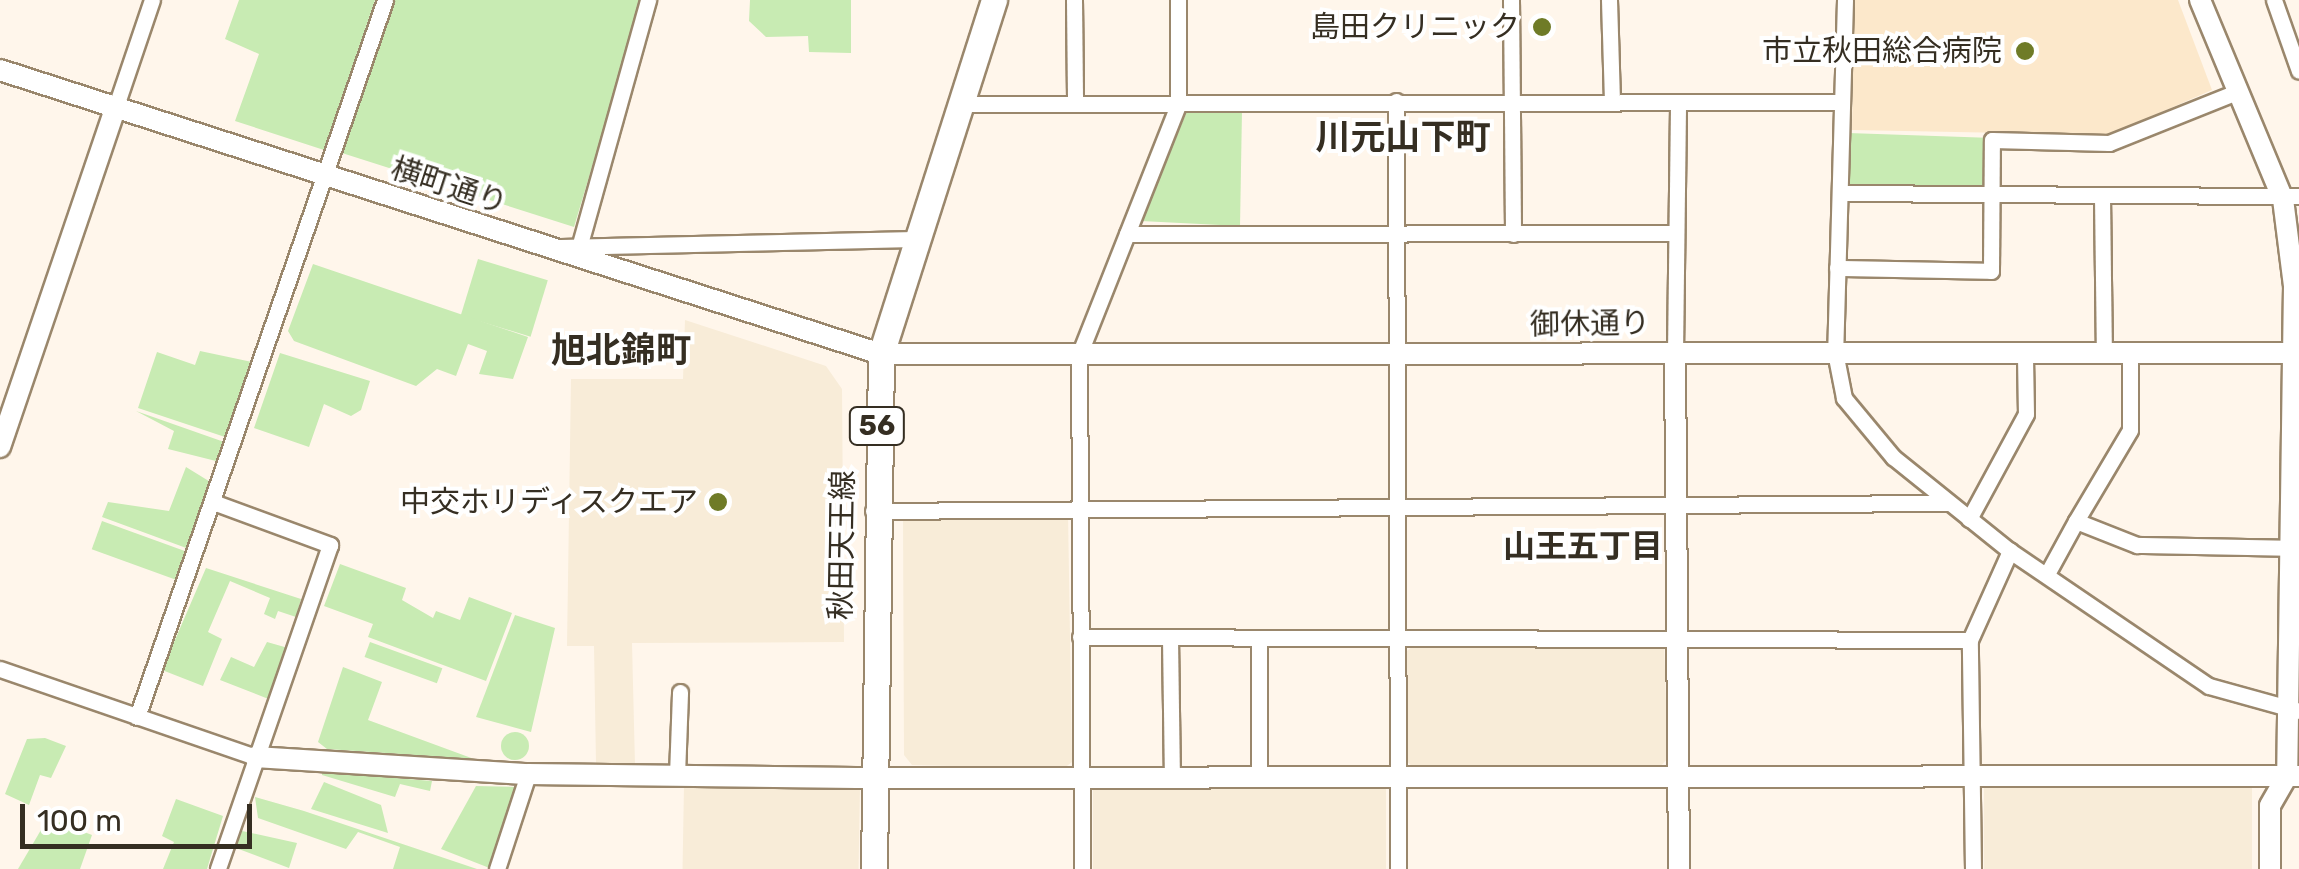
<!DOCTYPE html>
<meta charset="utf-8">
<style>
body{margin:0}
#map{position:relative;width:2299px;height:869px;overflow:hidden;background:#fff6eb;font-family:Rubik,"Noto Sans JP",sans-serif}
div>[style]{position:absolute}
.commercial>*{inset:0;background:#f8ecd8;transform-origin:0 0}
.built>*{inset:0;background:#fce8cb}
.green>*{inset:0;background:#c8ebb3;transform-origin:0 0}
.round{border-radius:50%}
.roads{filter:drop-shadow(2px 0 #9a876c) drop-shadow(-2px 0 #9a876c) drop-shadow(0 2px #9a876c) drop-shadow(0 -2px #9a876c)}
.minor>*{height:15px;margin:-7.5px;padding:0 7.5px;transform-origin:7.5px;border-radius:7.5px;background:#fff}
.tertiary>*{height:20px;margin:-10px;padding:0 10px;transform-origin:10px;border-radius:10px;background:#fff}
.primary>*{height:25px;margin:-12.5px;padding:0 12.5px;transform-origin:12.5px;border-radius:12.5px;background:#fff}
.dots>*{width:28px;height:28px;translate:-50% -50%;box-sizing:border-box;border:5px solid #fff;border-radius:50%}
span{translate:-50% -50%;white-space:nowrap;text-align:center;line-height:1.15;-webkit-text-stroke:8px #fff;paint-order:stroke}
.shield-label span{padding:2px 8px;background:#fff;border:2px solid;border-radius:8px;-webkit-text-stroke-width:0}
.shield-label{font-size:28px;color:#352e22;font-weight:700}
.poi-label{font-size:30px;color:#352e22}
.right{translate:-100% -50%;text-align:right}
.street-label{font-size:30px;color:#352e22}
.neighbourhood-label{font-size:32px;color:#352e22;font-weight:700}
.quarter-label{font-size:35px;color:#352e22;font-weight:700}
.scale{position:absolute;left:20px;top:804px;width:232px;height:45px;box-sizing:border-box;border:5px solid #352e22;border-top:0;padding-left:12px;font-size:30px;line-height:35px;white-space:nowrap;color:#352e22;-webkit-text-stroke:8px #fff;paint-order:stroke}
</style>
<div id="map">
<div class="commercial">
<div style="clip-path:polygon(685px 320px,826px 366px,842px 389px,844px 642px,632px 643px,635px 765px,596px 764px,594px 646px,567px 646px,571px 379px,683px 379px)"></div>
<div style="clip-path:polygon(903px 512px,1068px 513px,1072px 762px,1063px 769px,912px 765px,904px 755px)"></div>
<div style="clip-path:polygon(1664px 644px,1668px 758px,1659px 768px,1413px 767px,1402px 757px,1402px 655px,1413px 646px)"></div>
<div style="left:684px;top:785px;width:176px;height:84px;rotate:1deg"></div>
<div style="left:1984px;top:787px;width:268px;height:82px"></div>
<div style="left:1093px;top:789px;width:293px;height:80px"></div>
</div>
<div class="built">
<div style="clip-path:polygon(1854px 0,2178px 0,2212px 90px,2109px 135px,1852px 130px)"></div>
</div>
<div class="green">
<div style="clip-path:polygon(239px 0,375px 0,324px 150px,235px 121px,259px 54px,225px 39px)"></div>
<div style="clip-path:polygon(393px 0,642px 0,574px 227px,342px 153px)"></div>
<div style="clip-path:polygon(750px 0,851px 0,851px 53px,809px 52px,808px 36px,766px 37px,749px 21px)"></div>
<div style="clip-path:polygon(1188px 109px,1242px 110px,1240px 226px,1141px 221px)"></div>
<div style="left:1848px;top:133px;width:138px;height:55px;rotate:2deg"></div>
<div style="left:478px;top:259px;width:73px;height:59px;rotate:17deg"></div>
<div style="clip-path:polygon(313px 264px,528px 337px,513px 379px,479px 374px,487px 351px,468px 344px,456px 376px,437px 369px,416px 386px,294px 341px,288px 331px)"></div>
<div style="clip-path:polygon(200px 351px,252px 362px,228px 438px,138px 408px,157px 352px,195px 365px)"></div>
<div style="clip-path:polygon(280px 353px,370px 381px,361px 410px,351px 416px,324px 404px,309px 447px,254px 428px)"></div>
<div style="clip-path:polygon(136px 411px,227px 443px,220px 462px,168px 449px,174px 431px)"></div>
<div style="clip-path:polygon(186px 467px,212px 483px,189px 549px,102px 517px,108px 502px,169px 511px)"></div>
<div style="left:102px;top:521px;width:91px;height:30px;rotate:20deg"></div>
<div style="clip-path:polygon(340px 564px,406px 588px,402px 600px,433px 618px,436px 611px,460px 620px,469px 597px,512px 613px,486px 681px,368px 637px,373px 624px,324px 606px)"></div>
<div style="clip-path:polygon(206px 568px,301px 599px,296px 617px,278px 611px,275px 619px,264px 614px,270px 598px,230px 581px,208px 632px,222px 639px,203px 686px,162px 670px)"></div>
<div style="clip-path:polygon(515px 615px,555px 628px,531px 732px,476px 717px)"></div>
<div style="clip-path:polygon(267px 642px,288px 648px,271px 700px,220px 680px,231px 657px,254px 667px)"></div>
<div style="left:370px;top:642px;width:77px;height:16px;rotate:20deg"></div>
<div style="clip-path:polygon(343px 667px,382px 682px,368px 720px,474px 759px,327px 749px,318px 742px)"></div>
<div class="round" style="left:501px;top:732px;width:28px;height:28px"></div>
<div style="clip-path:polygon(45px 738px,66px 746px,51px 778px,40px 775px,29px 805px,5px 794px,27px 739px)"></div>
<div style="clip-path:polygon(322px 775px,322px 772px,432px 781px,430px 791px,400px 784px,395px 797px)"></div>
<div style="clip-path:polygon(324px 782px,381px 805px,388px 833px,311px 809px)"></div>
<div style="clip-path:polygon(476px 786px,517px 787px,492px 869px,441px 849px)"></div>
<div style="clip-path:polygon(255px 797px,304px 811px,477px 869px,393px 869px,400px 847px,358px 832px,346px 849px,258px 818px)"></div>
<div style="clip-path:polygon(176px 799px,223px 816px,207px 869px,163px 869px,174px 842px,162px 836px)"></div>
<div style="clip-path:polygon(48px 818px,92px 835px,80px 869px,18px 869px)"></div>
<div style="clip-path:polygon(242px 831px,297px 843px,289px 868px,236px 848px)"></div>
</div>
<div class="roads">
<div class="minor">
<div style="left:1074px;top:0;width:103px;rotate:89.4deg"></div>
<div style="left:1511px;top:0;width:234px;rotate:89.5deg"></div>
<div style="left:1609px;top:0;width:101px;rotate:88.3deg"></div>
<div style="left:1845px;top:0;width:352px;rotate:91.6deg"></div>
<div style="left:1835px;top:352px;width:47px;rotate:78.9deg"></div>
<div style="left:1844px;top:398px;width:77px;rotate:50.3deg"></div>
<div style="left:1893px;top:457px;width:150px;rotate:38.8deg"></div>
<div style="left:2010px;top:551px;width:240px;rotate:34.2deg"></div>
<div style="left:2209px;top:686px;width:93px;rotate:15.5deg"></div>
<div style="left:2274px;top:0;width:75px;rotate:70.6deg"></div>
<div style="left:1396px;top:101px;width:768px;rotate:89.85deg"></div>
<div style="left:963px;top:104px;width:878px;rotate:-0.13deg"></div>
<div style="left:115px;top:109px;width:115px;rotate:-71.3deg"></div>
<div style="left:1840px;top:193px;width:459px;rotate:0.4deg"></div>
<div style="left:2102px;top:196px;width:159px;rotate:89.3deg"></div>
<div style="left:1127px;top:234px;width:549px;rotate:-0.1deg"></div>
<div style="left:557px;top:247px;width:361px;rotate:-1.3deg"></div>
<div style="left:578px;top:251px;width:261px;rotate:-74.4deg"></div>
<div style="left:1837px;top:268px;width:154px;rotate:1.1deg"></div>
<div style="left:1991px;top:271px;width:131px;rotate:-89.6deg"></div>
<div style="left:1992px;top:140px;width:117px;rotate:1.5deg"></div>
<div style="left:2109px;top:143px;width:140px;rotate:-21.8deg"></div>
<div style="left:1675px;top:353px;width:251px;rotate:-89.3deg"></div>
<div style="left:213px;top:502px;width:125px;rotate:20.2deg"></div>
<div style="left:330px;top:545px;width:343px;rotate:109.1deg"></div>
<div style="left:873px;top:511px;width:1075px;rotate:-0.43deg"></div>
<div style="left:1969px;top:519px;width:119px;rotate:-61.5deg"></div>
<div style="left:2026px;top:414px;width:58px;rotate:-91deg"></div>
<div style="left:2076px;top:521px;width:106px;rotate:-59.3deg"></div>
<div style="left:2130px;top:430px;width:75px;rotate:-90deg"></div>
<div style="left:2047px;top:574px;width:60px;rotate:-61.3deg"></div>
<div style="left:2076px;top:521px;width:66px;rotate:21.5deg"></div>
<div style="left:2137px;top:545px;width:155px;rotate:1.1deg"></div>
<div style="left:1080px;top:637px;width:890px;rotate:0.19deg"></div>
<div style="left:1170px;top:638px;width:141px;rotate:89.2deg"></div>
<div style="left:1259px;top:639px;width:139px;rotate:90deg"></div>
<div style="left:0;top:669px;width:270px;rotate:19deg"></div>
<div style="left:137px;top:717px;width:759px;rotate:-70.92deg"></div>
<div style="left:677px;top:775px;width:83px;rotate:-87.9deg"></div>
<div style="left:497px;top:869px;width:100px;rotate:-71.9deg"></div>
<div style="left:1082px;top:869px;width:514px;rotate:-90.33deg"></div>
<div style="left:1079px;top:355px;width:269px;rotate:-68.4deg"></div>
<div style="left:1178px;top:105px;width:105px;rotate:-90deg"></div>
<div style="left:1973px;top:869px;width:229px;rotate:-90.8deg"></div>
<div style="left:1970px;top:640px;width:98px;rotate:-65.8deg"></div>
</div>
<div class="tertiary">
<div style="left:2200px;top:0;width:216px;rotate:67.4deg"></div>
<div style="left:2283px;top:199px;width:88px;rotate:82.8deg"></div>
<div style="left:2294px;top:286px;width:490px;rotate:90.8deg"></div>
<div style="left:2287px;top:776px;width:34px;rotate:120deg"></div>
<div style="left:2270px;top:806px;width:63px;rotate:90deg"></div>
<div style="left:0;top:70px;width:926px;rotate:17.87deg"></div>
<div style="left:881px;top:354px;width:1418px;rotate:-0.04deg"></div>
<div style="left:1675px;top:353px;width:516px;rotate:89.56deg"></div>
<div style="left:0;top:447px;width:357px;rotate:-71.2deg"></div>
<div style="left:255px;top:757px;width:274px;rotate:3.6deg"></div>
<div style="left:528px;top:774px;width:328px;rotate:0.7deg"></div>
<div style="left:856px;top:778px;width:1443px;rotate:-0.08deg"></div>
</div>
<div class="primary">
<div style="left:874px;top:869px;width:515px;rotate:-89.22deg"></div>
<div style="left:881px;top:354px;width:372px;rotate:-72.3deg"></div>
</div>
</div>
<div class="dots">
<div style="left:1542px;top:27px;background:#6f7b27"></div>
<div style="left:2025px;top:51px;background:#6f7b27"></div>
<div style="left:718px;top:502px;background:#6f7b27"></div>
</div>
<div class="shield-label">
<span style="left:877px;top:426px">56</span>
</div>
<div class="poi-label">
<span class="right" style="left:1520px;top:27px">島田クリニック</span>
<span class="right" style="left:2002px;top:51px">市立秋田総合病院</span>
<span class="right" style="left:698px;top:502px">中交ホリディスクエア</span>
</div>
<div class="street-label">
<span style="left:449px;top:186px;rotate:18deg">横町通り</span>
<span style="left:1590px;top:324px;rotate:-1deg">御休通り</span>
<span style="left:842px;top:545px;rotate:-89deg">秋田天王線</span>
</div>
<div class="neighbourhood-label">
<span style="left:1583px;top:546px">山王五丁目</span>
</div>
<div class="quarter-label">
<span style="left:1403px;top:137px">川元山下町</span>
<span style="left:621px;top:350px">旭北錦町</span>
</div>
<div class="scale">100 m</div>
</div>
